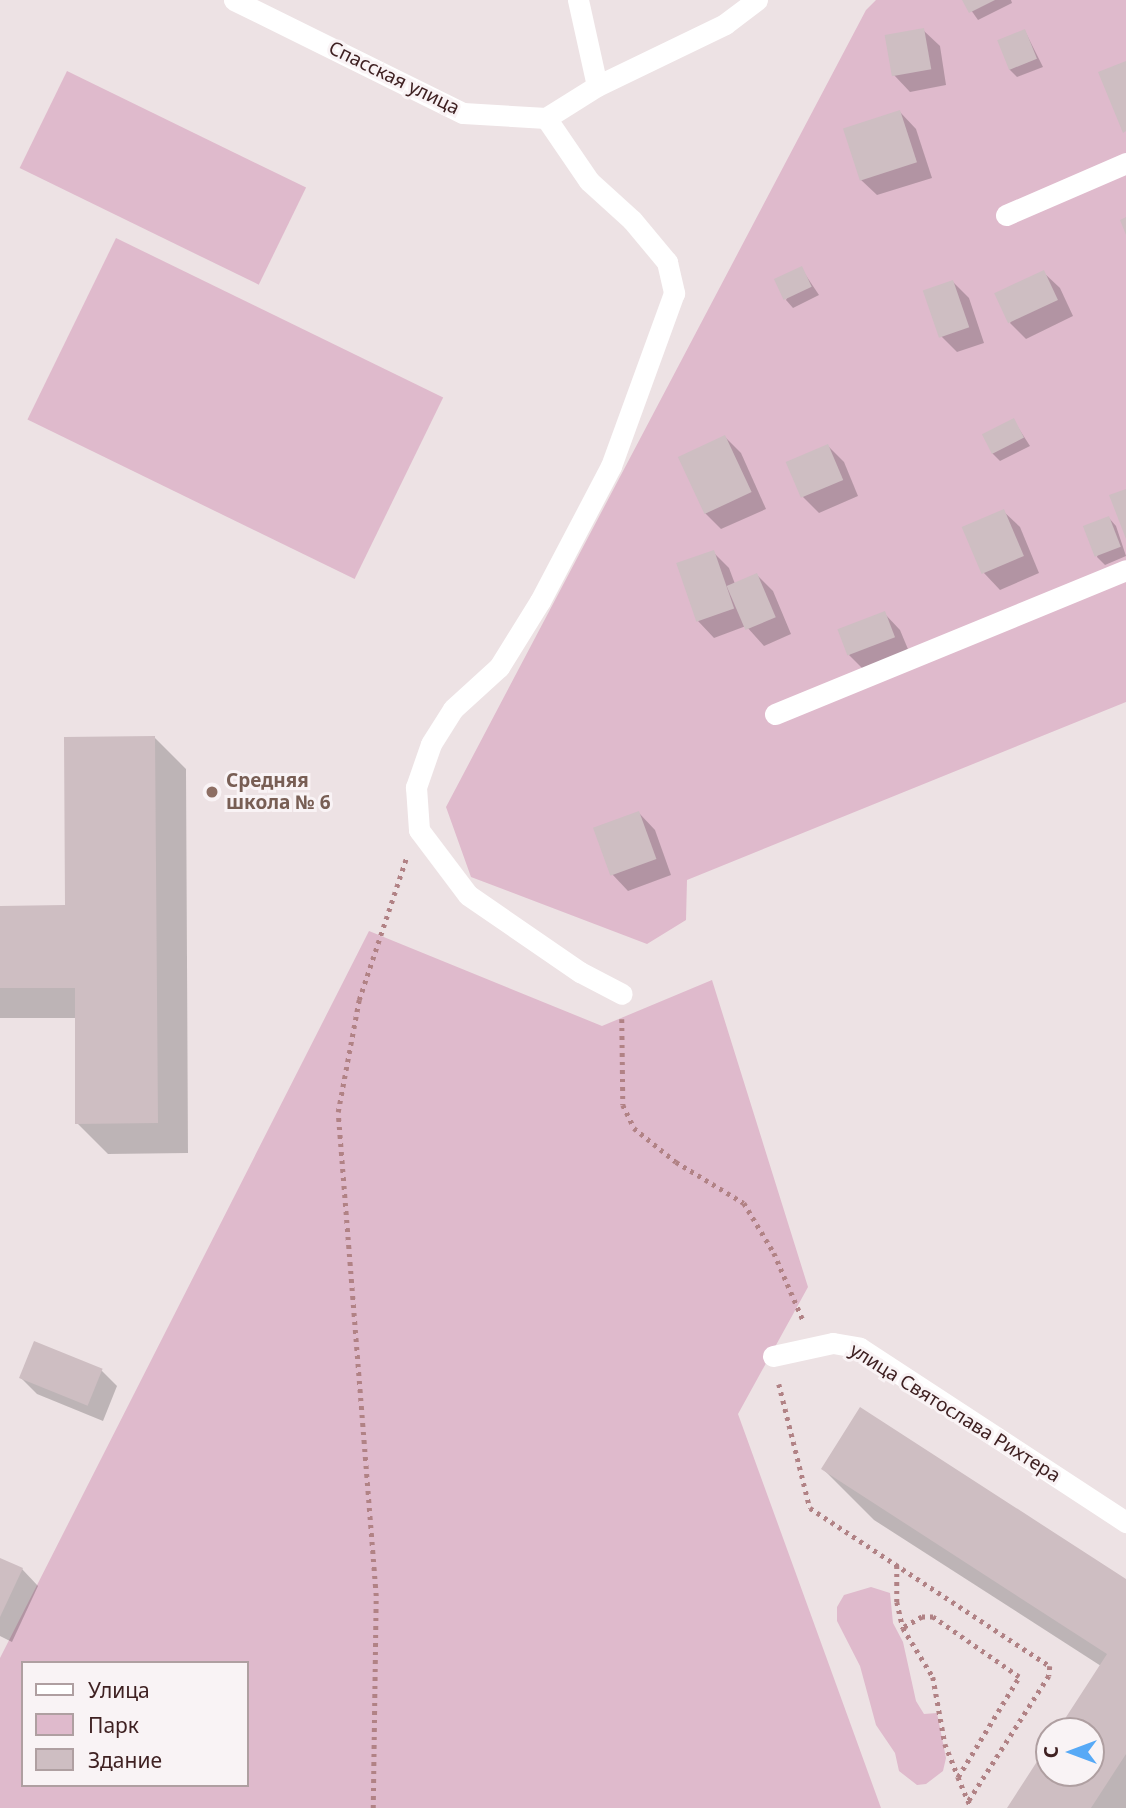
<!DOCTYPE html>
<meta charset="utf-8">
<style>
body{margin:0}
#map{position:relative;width:1126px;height:1808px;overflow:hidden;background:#ede2e4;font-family:"Noto Sans",sans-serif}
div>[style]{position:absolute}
.green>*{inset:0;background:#dfbacc;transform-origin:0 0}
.shadow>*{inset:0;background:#0003}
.building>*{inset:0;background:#cebec2;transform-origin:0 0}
.path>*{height:4.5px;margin-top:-2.25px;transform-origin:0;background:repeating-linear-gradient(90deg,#b18285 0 3.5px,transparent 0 8.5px)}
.minor>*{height:21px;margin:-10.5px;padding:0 10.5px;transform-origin:10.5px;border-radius:10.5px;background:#fff}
.dots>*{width:19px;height:19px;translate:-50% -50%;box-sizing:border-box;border:4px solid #f9f3f5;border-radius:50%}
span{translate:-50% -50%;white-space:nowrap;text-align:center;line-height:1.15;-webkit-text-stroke:6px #f9f3f5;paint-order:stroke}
.street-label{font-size:19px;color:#3f2122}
.education-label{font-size:19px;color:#785e54;font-weight:700}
.left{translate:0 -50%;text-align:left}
.legend{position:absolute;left:21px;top:1661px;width:228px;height:126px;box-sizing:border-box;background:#f9f3f5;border:2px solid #af9fa1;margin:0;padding:9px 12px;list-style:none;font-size:21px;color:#3f2122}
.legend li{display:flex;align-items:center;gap:14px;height:35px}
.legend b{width:35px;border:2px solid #af9fa1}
.north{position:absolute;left:1035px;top:1717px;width:70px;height:70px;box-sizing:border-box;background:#f9f3f5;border:2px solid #af9fa1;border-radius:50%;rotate:270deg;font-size:19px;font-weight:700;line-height:28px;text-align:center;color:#3f2122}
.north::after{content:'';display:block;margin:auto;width:24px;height:32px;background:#57a9f6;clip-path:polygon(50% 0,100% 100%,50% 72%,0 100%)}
</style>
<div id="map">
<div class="green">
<div style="clip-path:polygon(876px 0,1126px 0,1126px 702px,687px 880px,686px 920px,647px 944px,471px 877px,446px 807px,866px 10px)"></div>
<div style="left:67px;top:71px;width:266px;height:108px;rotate:26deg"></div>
<div style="left:116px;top:238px;width:364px;height:202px;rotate:26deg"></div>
<div style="clip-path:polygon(evenodd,369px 931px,602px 1026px,712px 980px,808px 1287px,738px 1414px,881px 1808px,0 1808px,0 1658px,369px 931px,23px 1663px,247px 1663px,247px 1785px,23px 1785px,23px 1663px)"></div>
<div style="clip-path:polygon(871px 1587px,890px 1593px,893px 1623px,903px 1642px,916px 1701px,924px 1714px,937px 1713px,946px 1758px,943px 1771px,926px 1784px,917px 1785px,899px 1771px,895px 1753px,876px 1725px,860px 1666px,837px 1621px,837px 1607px,844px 1595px)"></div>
</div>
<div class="shadow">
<div style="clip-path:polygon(964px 0,1011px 0,1012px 3px,978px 20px)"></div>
<div style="clip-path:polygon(923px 30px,940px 46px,946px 85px,910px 92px,894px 75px)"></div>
<div style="clip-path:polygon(1025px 31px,1043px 67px,1017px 77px,1009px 69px)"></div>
<div style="clip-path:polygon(900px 112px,916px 129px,932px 178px,877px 195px,860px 179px)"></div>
<div style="clip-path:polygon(801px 268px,819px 295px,793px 308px,786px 300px)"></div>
<div style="clip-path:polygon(1043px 272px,1060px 288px,1073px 316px,1026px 339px,1010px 323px)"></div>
<div style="clip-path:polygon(953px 282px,969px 298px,984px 343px,957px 352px,941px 336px)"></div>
<div style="clip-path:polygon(1014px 421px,1030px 446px,1000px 461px,992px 453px)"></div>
<div style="clip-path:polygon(725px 437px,741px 453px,766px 509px,721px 529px,705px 513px)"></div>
<div style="clip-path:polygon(828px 446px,844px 462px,858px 496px,819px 513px,803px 497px)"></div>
<div style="clip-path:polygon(1003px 511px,1020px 527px,1039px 573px,1000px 590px,984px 573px)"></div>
<div style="clip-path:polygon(1109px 518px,1116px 526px,1126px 556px,1105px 565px,1097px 557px)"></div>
<div style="clip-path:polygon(713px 552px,729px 568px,735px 584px,757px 575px,773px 591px,791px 634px,764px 646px,746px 626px,714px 638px,698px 621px)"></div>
<div style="clip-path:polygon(884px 613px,900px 630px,910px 654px,865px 671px,849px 655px)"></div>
<div style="clip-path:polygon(155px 738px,186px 769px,188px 1153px,108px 1154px,77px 1123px,77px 1018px,0 1018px,0 908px,67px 907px)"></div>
<div style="clip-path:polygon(639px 813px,655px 830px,671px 875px,628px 891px,612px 874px)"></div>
<div style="clip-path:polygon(101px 1370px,117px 1386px,103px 1421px,37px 1394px,21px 1378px)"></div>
<div style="clip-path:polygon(823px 1469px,1126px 1581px,1126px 1808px,1009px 1808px,1049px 1746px,1049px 1773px,1091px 1773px,1091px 1731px,1059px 1731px,1101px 1666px,874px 1520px)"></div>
<div style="clip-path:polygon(0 1560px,22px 1569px,38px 1586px,12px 1642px,0 1636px)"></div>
</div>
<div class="building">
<div style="clip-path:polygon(962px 0,995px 0,969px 13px)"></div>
<div style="left:924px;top:28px;width:42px;height:40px;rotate:80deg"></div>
<div style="left:1025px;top:29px;width:32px;height:30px;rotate:68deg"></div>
<div style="clip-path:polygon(1126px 61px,1126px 131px,1123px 133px,1098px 72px)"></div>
<div style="left:900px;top:110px;width:55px;height:60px;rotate:72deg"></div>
<div style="clip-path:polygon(1126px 217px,1126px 235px,1120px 220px)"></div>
<div style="left:802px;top:266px;width:23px;height:31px;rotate:65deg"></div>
<div style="left:1044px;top:270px;width:33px;height:55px;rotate:65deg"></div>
<div style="left:953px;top:280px;width:50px;height:32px;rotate:71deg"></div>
<div style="left:1014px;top:418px;width:22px;height:36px;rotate:63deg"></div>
<div style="left:725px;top:435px;width:63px;height:52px;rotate:65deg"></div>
<div style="left:828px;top:444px;width:39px;height:46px;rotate:67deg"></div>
<div style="clip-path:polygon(1126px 489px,1126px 539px,1109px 495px)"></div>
<div style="left:1004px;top:509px;width:51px;height:46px;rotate:67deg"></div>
<div style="left:1109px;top:516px;width:33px;height:28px;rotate:69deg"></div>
<div style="left:714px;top:550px;width:62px;height:40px;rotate:71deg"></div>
<div style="left:757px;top:573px;width:48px;height:33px;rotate:67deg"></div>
<div style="left:885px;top:611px;width:28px;height:51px;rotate:69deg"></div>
<div style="clip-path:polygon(155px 736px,158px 1123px,75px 1124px,75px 988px,0 988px,0 906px,65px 905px,64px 737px)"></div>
<div style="left:639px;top:811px;width:51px;height:49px;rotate:70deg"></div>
<div style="left:34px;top:1341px;width:74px;height:40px;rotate:22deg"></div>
<div style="clip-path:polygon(860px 1407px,1126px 1579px,1126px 1754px,1091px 1808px,1007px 1808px,1049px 1743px,1049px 1773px,1091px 1773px,1091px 1731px,1057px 1731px,1107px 1654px,821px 1469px)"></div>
<div style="clip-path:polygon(0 1558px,23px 1568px,0 1617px)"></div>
</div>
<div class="path">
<div style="left:622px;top:1019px;width:86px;rotate:89.3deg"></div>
<div style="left:623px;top:1105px;width:25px;rotate:64deg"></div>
<div style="left:634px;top:1128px;width:54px;rotate:39deg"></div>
<div style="left:676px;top:1162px;width:79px;rotate:31.1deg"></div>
<div style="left:744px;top:1203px;width:58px;rotate:59deg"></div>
<div style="left:774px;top:1253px;width:73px;rotate:66.6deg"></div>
<div style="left:779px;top:1384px;width:128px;rotate:76deg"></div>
<div style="left:810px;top:1508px;width:287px;rotate:33.4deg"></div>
<div style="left:1050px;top:1666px;width:10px;rotate:96deg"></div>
<div style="left:1049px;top:1676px;width:150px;rotate:122.7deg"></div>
<div style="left:897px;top:1565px;width:37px;rotate:90deg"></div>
<div style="left:897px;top:1602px;width:27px;rotate:77deg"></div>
<div style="left:903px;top:1628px;width:57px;rotate:58.5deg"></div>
<div style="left:933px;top:1677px;width:68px;rotate:79.8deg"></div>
<div style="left:945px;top:1744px;width:35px;rotate:68deg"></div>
<div style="left:958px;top:1777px;width:117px;rotate:-58.6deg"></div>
<div style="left:1019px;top:1677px;width:105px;rotate:-145.1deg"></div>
<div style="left:933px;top:1617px;width:11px;rotate:180deg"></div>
<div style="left:922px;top:1617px;width:22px;rotate:150deg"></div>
<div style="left:958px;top:1777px;width:34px;rotate:67deg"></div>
<div style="left:373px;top:1808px;width:212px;rotate:-89.2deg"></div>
<div style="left:376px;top:1596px;width:485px;rotate:-94.5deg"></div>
<div style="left:338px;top:1112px;width:114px;rotate:-79.4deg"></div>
<div style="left:359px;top:1000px;width:149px;rotate:-71.6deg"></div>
</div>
<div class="minor">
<div style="left:234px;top:0;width:255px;rotate:26.3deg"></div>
<div style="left:463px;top:113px;width:83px;rotate:3.4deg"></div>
<div style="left:546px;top:118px;width:60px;rotate:-32.1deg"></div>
<div style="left:597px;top:86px;width:142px;rotate:-25.8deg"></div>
<div style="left:725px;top:24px;width:40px;rotate:-37deg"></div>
<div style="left:578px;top:0;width:88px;rotate:77.5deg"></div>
<div style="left:546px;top:118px;width:76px;rotate:55.7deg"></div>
<div style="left:589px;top:181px;width:58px;rotate:42.2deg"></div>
<div style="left:632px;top:220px;width:55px;rotate:50.2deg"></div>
<div style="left:667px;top:262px;width:32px;rotate:77deg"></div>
<div style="left:674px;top:293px;width:184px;rotate:110deg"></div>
<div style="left:611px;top:466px;width:153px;rotate:117.7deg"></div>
<div style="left:540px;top:601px;width:78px;rotate:121.8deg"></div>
<div style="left:499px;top:667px;width:62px;rotate:137.6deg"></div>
<div style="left:453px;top:709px;width:41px;rotate:122.2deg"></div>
<div style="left:431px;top:744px;width:46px;rotate:109.2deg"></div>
<div style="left:416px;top:787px;width:43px;rotate:86deg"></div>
<div style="left:419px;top:830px;width:81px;rotate:53deg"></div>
<div style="left:468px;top:895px;width:136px;rotate:34.5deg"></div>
<div style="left:580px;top:972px;width:47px;rotate:27.6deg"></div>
<div style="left:1006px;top:215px;width:131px;rotate:-23.4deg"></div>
<div style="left:775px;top:714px;width:379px;rotate:-22.3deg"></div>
<div style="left:773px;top:1356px;width:61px;rotate:-12.2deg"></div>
<div style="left:833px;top:1343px;width:27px;rotate:10deg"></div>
<div style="left:860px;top:1348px;width:318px;rotate:33.2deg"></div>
</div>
<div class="dots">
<div style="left:212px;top:792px;background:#8d6e63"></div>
</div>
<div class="street-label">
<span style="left:394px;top:78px;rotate:26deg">Спасская улица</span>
<span style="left:955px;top:1413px;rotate:32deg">улица Святослава Рихтера</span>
</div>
<div class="education-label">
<span class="left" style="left:226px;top:792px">Средняя<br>школа № 6</span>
</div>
<ul class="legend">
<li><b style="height:9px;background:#fff"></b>Улица</li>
<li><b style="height:19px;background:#dfbacc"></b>Парк</li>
<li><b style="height:19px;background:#cebec2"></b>Здание</li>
</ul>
<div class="north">С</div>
</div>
